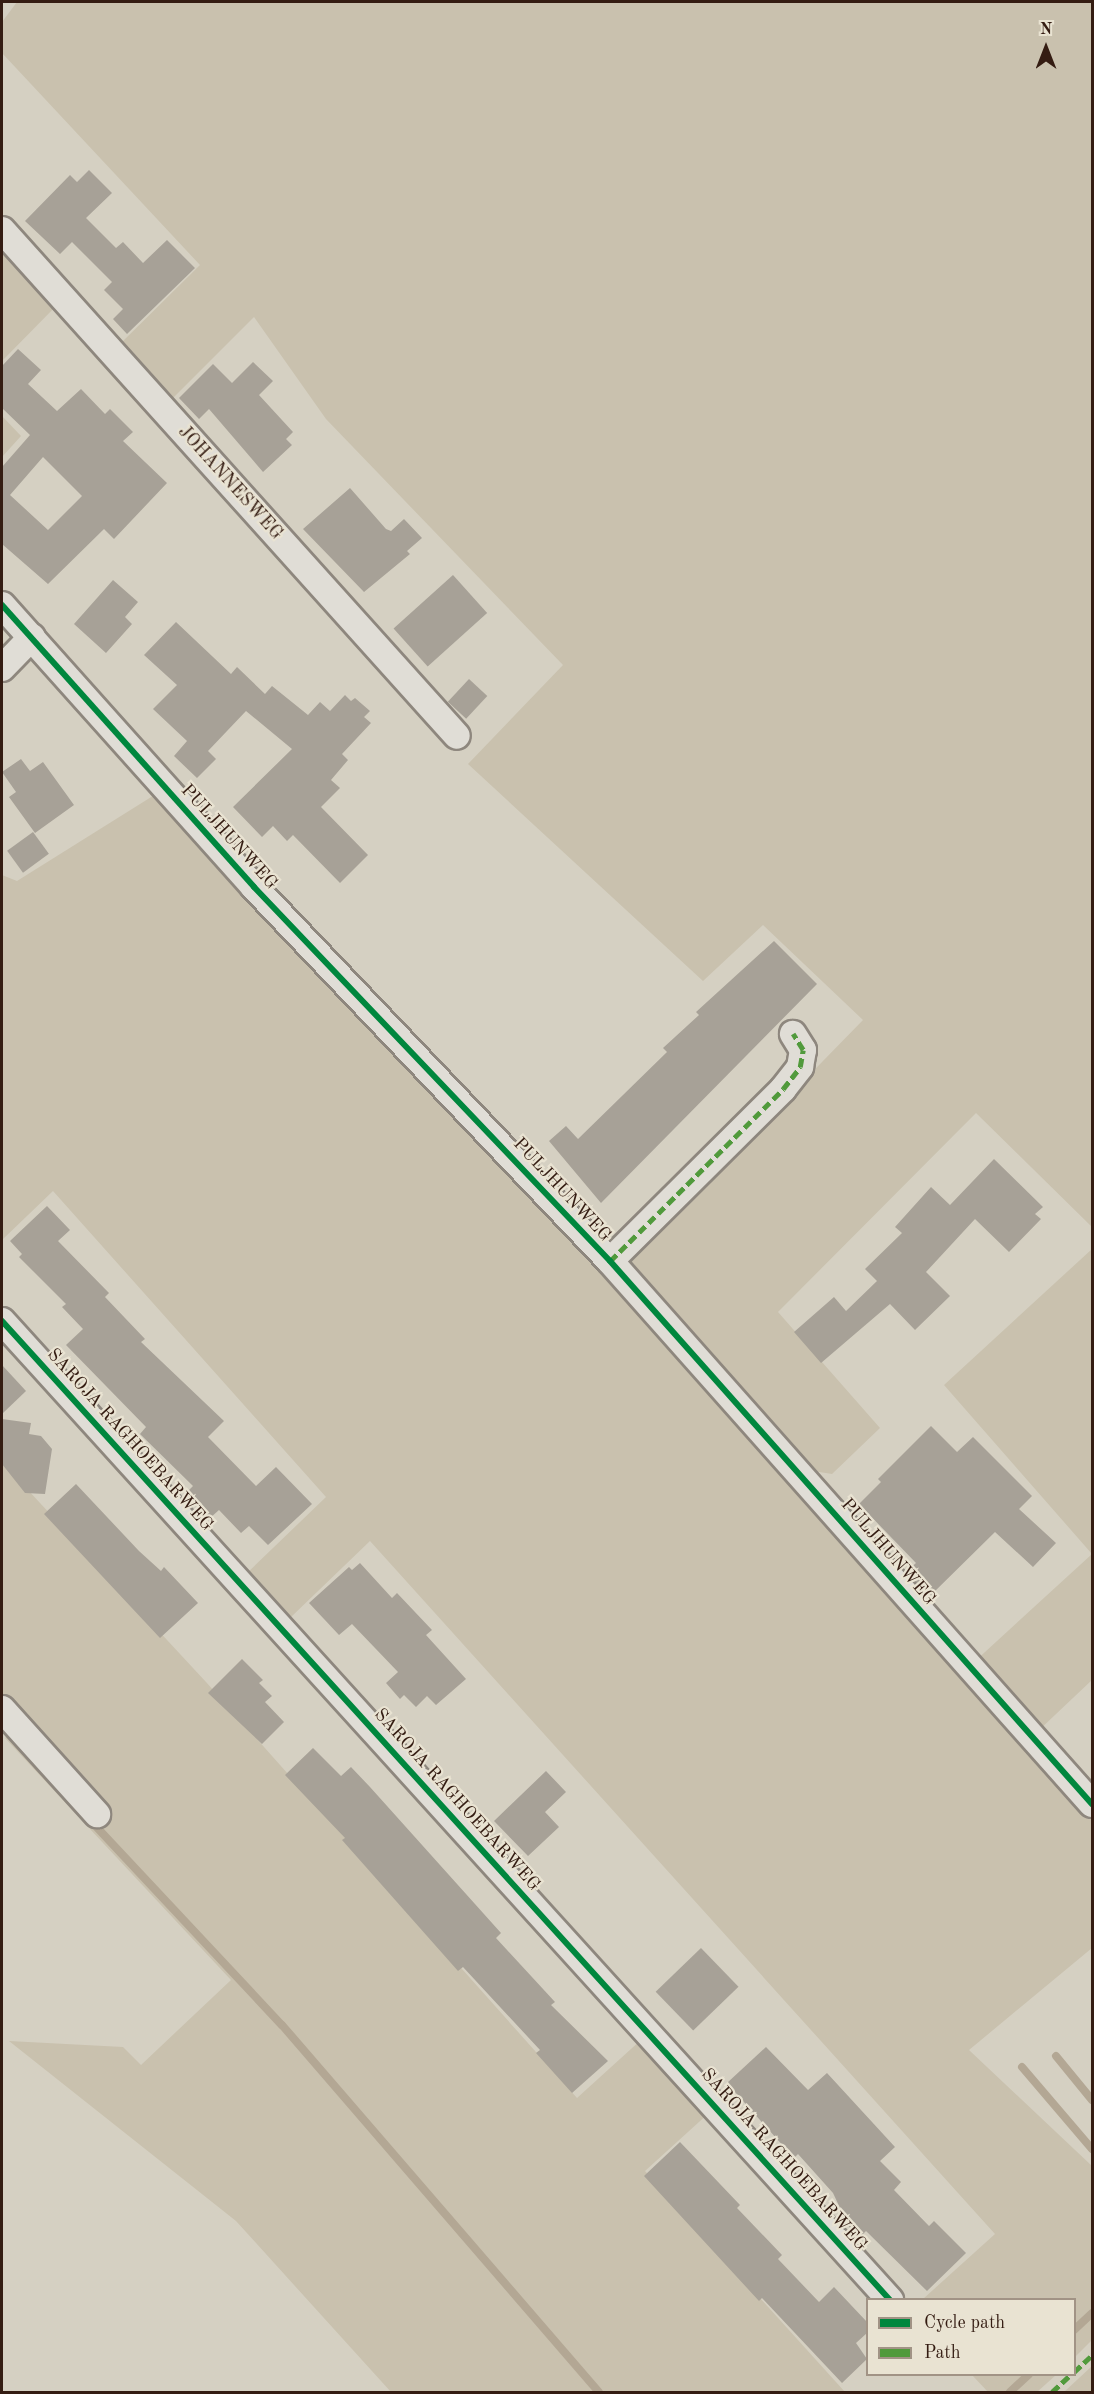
<!DOCTYPE html>
<style>
body{margin:0}
#map{position:relative;width:1094px;height:2394px;overflow:hidden;background:#d5d0c2;font-family:"Old Standard TT",serif}
div>[style]{position:absolute}
.green>*{inset:0;background:#c9c1ae}
.stream>*{height:8px;margin:-4px;padding:0 4px;transform-origin:4px;border-radius:4px;background:#b3a794}
.building>*{inset:0;background:#a7a197;transform-origin:0 0}
.roads{filter:drop-shadow(2px 0 #8e877e) drop-shadow(-2px 0 #8e877e) drop-shadow(0 2px #8e877e) drop-shadow(0 -2px #8e877e)}
.minor>*{height:26px;margin:-13px;padding:0 13px;transform-origin:13px;border-radius:13px;background:#e0ddd6}
.quiet>*{height:4.5px;margin-top:-2.25px;transform-origin:0;background:repeating-linear-gradient(90deg,#519a3c 0 9px,transparent 0 13.5px)}
.cycleway>*{height:6px;margin:-3px;padding:0 3px;transform-origin:3px;border-radius:3px;background:#00873e}
span{translate:-50% -50%;white-space:nowrap;text-align:center;line-height:1.15;-webkit-text-stroke:4.5px #e9e3d2;paint-order:stroke}
.street-label{font-size:18px;color:#341c12}
.frame{position:absolute;inset:0;border:3px solid #341c12;pointer-events:none}
.legend{position:absolute;left:866px;top:2298px;width:210px;height:78px;box-sizing:border-box;background:#e9e3d2;border:2px solid #a19385;margin:0;padding:8px 10px;list-style:none;font-size:18px;color:#341c12}
.legend li{display:flex;align-items:center;gap:12px;height:30px}
.legend b{width:30px;border:2px solid #a19385}
.north{position:absolute;left:1016px;top:18px;width:60px;height:60px;-webkit-text-stroke:4px #e9e3d2;paint-order:stroke;rotate:0deg;font-size:16px;font-weight:700;line-height:24px;text-align:center;color:#341c12}
.north::after{content:'';display:block;margin:auto;width:21px;height:27px;background:#341c12;clip-path:polygon(50% 0,100% 100%,50% 72%,0 100%)}
</style>
<div id="map">
<div class="green">
<div style="clip-path:polygon(17px 2px,1092px 2px,1092px 1227px,976px 1113px,778px 1312px,880px 1428px,832px 1474px,807px 1470px,626px 1263px,863px 1020px,763px 925px,703px 981px,468px 764px,563px 665px,326px 419px,254px 317px,173px 398px,118px 346px,200px 265px,2px 53px,2px 22px)"></div>
<div style="clip-path:polygon(2px 241px,61px 301px,2px 361px)"></div>
<div style="clip-path:polygon(2px 416px,21px 436px,2px 457px)"></div>
<div style="clip-path:polygon(156px 794px,629px 1298px,935px 1649px,1092px 1818px,1092px 1948px,969px 2050px,1092px 2166px,1092px 2340px,1075px 2357px,1074px 2300px,923px 2299px,995px 2234px,370px 1541px,290px 1618px,246px 1574px,326px 1497px,53px 1191px,2px 1240px,2px 875px,17px 881px)"></div>
<div style="clip-path:polygon(1092px 1249px,1092px 1680px,1037px 1732px,973px 1663px,1092px 1554px,944px 1385px)"></div>
<div style="clip-path:polygon(2px 1462px,206px 1682px,577px 2098px,642px 2039px,710px 2112px,645px 2171px,845px 2392px,391px 2392px,236px 2221px,9px 2041px,123px 2047px,141px 2065px,231px 1980px,5px 1738px,13px 1730px,2px 1717px)"></div>
<div style="clip-path:polygon(1092px 2366px,1092px 2392px,1064px 2392px)"></div>
<div style="clip-path:polygon(972px 2375px,1056px 2375px,1037px 2392px,988px 2392px)"></div>
</div>
<div class="stream">
<div style="left:89px;top:1819px;width:282px;rotate:46.9deg"></div>
<div style="left:282px;top:2025px;width:485px;rotate:49.2deg"></div>
<div style="left:1056px;top:2056px;width:57px;rotate:50.7deg"></div>
<div style="left:1022px;top:2067px;width:108px;rotate:49.5deg"></div>
<div style="left:1074px;top:2330px;width:25px;rotate:-43deg"></div>
<div style="left:1010px;top:2392px;width:26px;rotate:-43deg"></div>
</div>
<div class="building">
<div style="clip-path:polygon(89px 170px,112px 193px,86px 218px,116px 248px,123px 242px,143px 263px,167px 240px,195px 268px,127px 334px,113px 319px,123px 309px,104px 290px,112px 282px,72px 242px,60px 254px,25px 221px,70px 175px,77px 182px)"></div>
<div style="clip-path:polygon(evenodd,18px 349px,41px 370px,28px 384px,57px 411px,81px 389px,105px 414px,110px 409px,133px 432px,123px 441px,167px 483px,114px 539px,104px 529px,48px 584px,2px 544px,2px 467px,30px 435px,2px 408px,2px 366px,18px 349px,43px 457px,82px 496px,48px 530px,10px 495px,43px 457px)"></div>
<div style="clip-path:polygon(253px 362px,273px 381px,259px 395px,293px 432px,286px 439px,292px 445px,263px 472px,209px 409px,199px 419px,179px 398px,213px 364px,232px 383px)"></div>
<div style="clip-path:polygon(350px 488px,386px 529px,391px 531px,404px 519px,422px 538px,407px 551px,410px 554px,364px 592px,303px 529px)"></div>
<div style="left:453px;top:575px;width:51px;height:80px;rotate:48deg"></div>
<div style="clip-path:polygon(113px 580px,138px 602px,125px 617px,132px 624px,106px 653px,74px 624px)"></div>
<div style="clip-path:polygon(176px 622px,231px 674px,237px 667px,265px 694px,272px 686px,308px 715px,320px 702px,330px 711px,345px 695px,351px 701px,355px 698px,370px 711px,364px 717px,371px 723px,342px 754px,348px 760px,331px 780px,340px 788px,321px 807px,368px 855px,340px 883px,293px 835px,287px 841px,273px 826px,262px 837px,233px 807px,292px 749px,246px 711px,208px 751px,216px 759px,197px 778px,174px 756px,187px 741px,153px 709px,177px 685px,144px 655px)"></div>
<div style="left:469px;top:679px;width:25px;height:31px;rotate:43deg"></div>
<div style="clip-path:polygon(21px 759px,30px 771px,43px 762px,74px 805px,35px 833px,9px 797px,16px 792px,2px 772px)"></div>
<div style="left:33px;top:832px;width:27px;height:32px;rotate:54deg"></div>
<div style="clip-path:polygon(774px 941px,817px 984px,601px 1203px,549px 1141px,566px 1126px,578px 1139px,667px 1052px,663px 1048px,699px 1015px,696px 1012px)"></div>
<div style="clip-path:polygon(994px 1159px,1043px 1207px,1035px 1214px,1041px 1219px,1009px 1252px,975px 1219px,926px 1272px,950px 1296px,915px 1330px,890px 1304px,821px 1363px,794px 1332px,834px 1297px,846px 1311px,877px 1281px,865px 1269px,902px 1233px,895px 1227px,931px 1187px,950px 1205px)"></div>
<div style="clip-path:polygon(47px 1206px,70px 1230px,58px 1241px,109px 1293px,105px 1297px,145px 1339px,141px 1342px,224px 1421px,208px 1437px,256px 1486px,276px 1467px,312px 1504px,268px 1545px,249px 1526px,241px 1533px,219px 1510px,210px 1518px,186px 1493px,193px 1486px,140px 1434px,146px 1427px,66px 1345px,83px 1329px,62px 1307px,66px 1304px,19px 1257px,22px 1254px,10px 1241px)"></div>
<div style="clip-path:polygon(2px 1365px,26px 1391px,2px 1414px)"></div>
<div style="clip-path:polygon(2px 1419px,31px 1423px,29px 1434px,41px 1436px,52px 1449px,45px 1494px,25px 1493px,2px 1464px)"></div>
<div style="clip-path:polygon(931px 1426px,957px 1452px,973px 1437px,1032px 1496px,1019px 1509px,1056px 1543px,1033px 1567px,995px 1532px,929px 1597px,906px 1572px,916px 1563px,859px 1504px,881px 1482px,878px 1479px)"></div>
<div style="clip-path:polygon(76px 1484px,139px 1551px,161px 1571px,164px 1567px,198px 1603px,160px 1638px,44px 1514px)"></div>
<div style="clip-path:polygon(360px 1563px,392px 1598px,397px 1593px,432px 1630px,426px 1635px,466px 1679px,436px 1705px,427px 1696px,416px 1707px,404px 1695px,400px 1699px,386px 1683px,398px 1672px,352px 1624px,339px 1635px,309px 1603px,349px 1567px,352px 1570px)"></div>
<div style="clip-path:polygon(242px 1659px,263px 1680px,259px 1683px,272px 1696px,265px 1702px,284px 1722px,262px 1744px,208px 1693px)"></div>
<div style="clip-path:polygon(313px 1748px,341px 1776px,351px 1767px,370px 1787px,501px 1933px,496px 1938px,555px 2002px,551px 2005px,608px 2061px,572px 2093px,536px 2053px,540px 2050px,463px 1967px,458px 1971px,342px 1840px,345px 1838px,285px 1775px)"></div>
<div style="clip-path:polygon(546px 1771px,566px 1792px,545px 1812px,559px 1827px,528px 1856px,494px 1821px)"></div>
<div style="left:701px;top:1948px;width:54px;height:63px;rotate:46deg"></div>
<div style="clip-path:polygon(766px 2047px,808px 2090px,827px 2073px,895px 2147px,880px 2161px,901px 2182px,894px 2190px,929px 2226px,934px 2221px,966px 2253px,927px 2291px,866px 2231px,862px 2235px,849px 2227px,833px 2193px,798px 2154px,794px 2158px,727px 2083px)"></div>
<div style="clip-path:polygon(680px 2142px,740px 2205px,737px 2208px,782px 2255px,778px 2259px,819px 2302px,834px 2287px,867px 2322px,867px 2333px,856px 2343px,867px 2359px,842px 2383px,762px 2298px,759px 2301px,644px 2176px)"></div>
</div>
<div class="roads">
<div class="minor">
<div style="left:2px;top:230px;width:680px;rotate:48.04deg"></div>
<div style="left:2px;top:605px;width:378px;rotate:48.2deg"></div>
<div style="left:254px;top:887px;width:516px;rotate:46.41deg"></div>
<div style="left:610px;top:1261px;width:726px;rotate:48.41deg"></div>
<div style="left:2px;top:668px;width:43px;rotate:-45.9deg"></div>
<div style="left:610px;top:1261px;width:244px;rotate:-44.8deg"></div>
<div style="left:783px;top:1089px;width:28px;rotate:-52deg"></div>
<div style="left:800px;top:1067px;width:17px;rotate:-80deg"></div>
<div style="left:803px;top:1050px;width:19px;rotate:-122deg"></div>
<div style="left:2px;top:1321px;width:1322px;rotate:47.79deg"></div>
<div style="left:2px;top:1709px;width:142px;rotate:47.9deg"></div>
</div>
</div>
<div class="quiet">
<div style="left:610px;top:1261px;width:244px;rotate:-44.8deg"></div>
<div style="left:783px;top:1089px;width:28px;rotate:-52deg"></div>
<div style="left:800px;top:1067px;width:17px;rotate:-80deg"></div>
<div style="left:803px;top:1050px;width:19px;rotate:-122deg"></div>
<div style="left:1074px;top:2372px;width:25px;rotate:-43deg"></div>
<div style="left:1052px;top:2392px;width:26px;rotate:-43deg"></div>
</div>
<div class="cycleway">
<div style="left:2px;top:605px;width:378px;rotate:48.2deg"></div>
<div style="left:254px;top:887px;width:516px;rotate:46.41deg"></div>
<div style="left:610px;top:1261px;width:726px;rotate:48.41deg"></div>
<div style="left:2px;top:1321px;width:1322px;rotate:47.79deg"></div>
</div>
<div class="street-label">
<span style="left:230px;top:483px;rotate:48deg">JOHANNESWEG</span>
<span style="left:229px;top:837px;rotate:48deg">PULJHUNWEG</span>
<span style="left:562px;top:1190px;rotate:47deg">PULJHUNWEG</span>
<span style="left:130px;top:1440px;rotate:48deg">SAROJA RAGHOEBARWEG</span>
<span style="left:888px;top:1552px;rotate:49deg">PULJHUNWEG</span>
<span style="left:457px;top:1800px;rotate:48deg">SAROJA RAGHOEBARWEG</span>
<span style="left:784px;top:2160px;rotate:48deg">SAROJA RAGHOEBARWEG</span>
</div>
<div class="frame"></div>
<ul class="legend">
<li><b style="height:8px;background:#00873e"></b>Cycle path</li>
<li><b style="height:8px;background:#519a3c"></b>Path</li>
</ul>
<div class="north">N</div>
</div>
